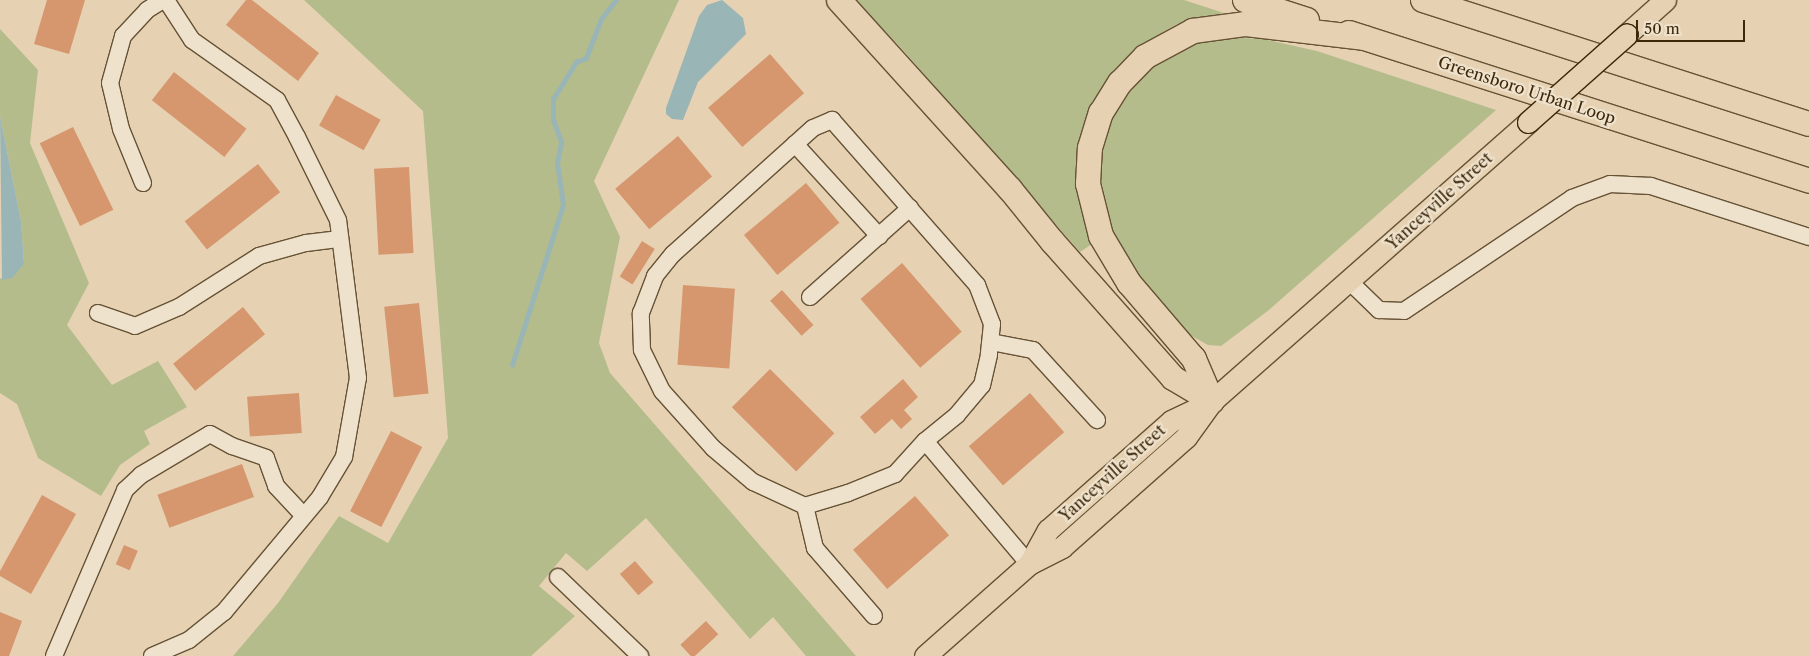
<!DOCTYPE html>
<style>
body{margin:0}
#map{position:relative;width:1809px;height:656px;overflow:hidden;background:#e6d2b2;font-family:"Libre Caslon Text",serif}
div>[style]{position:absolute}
.green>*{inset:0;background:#b5bc8c}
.water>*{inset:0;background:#99b5b6}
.stream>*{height:4.5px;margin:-2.25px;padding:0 2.25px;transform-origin:2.25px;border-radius:2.25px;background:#99b5b6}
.building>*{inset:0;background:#d6966e;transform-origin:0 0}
.roads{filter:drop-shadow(1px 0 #665235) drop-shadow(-1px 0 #665235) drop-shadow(0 1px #665235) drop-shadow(0 -1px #665235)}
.minor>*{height:16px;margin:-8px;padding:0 8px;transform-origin:8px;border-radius:8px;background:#efe2cd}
.major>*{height:21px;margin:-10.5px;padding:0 10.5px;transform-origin:10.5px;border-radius:10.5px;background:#e6d2b2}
.highway>*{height:24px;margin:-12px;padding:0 12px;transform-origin:12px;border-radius:12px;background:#e6d2b2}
.bridges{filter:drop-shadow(1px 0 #3c280b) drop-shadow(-1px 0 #3c280b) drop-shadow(0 1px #3c280b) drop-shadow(0 -1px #3c280b)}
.major-bridge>*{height:21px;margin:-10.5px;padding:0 10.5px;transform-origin:10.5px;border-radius:10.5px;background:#e6d2b2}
span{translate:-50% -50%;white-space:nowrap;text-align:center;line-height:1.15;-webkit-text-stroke:4.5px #efe2cd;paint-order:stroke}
.street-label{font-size:16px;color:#3c280b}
.scale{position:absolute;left:1636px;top:20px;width:109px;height:22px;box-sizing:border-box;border:2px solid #3c280b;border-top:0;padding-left:6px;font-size:15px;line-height:18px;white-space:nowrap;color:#3c280b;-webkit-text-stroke:4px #efe2cd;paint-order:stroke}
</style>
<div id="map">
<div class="green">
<div style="clip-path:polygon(304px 0,679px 0,594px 181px,620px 237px,599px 343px,610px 373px,856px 656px,806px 656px,773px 617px,750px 639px,646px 518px,587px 571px,566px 553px,539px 586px,575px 616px,531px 656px,233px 656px,278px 603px,339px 516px,388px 543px,448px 438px,423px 111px)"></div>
<div style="clip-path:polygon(855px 0,1184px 0,1224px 13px,1177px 24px,1148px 41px,1122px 65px,1101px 93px,1095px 242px,1080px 252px,903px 50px)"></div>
<div style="clip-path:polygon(0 29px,38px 70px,30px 143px,89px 283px,67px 325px,112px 385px,158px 361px,187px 407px,144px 431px,150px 444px,120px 465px,101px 496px,38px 458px,17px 404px,0 393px,0 279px,24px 264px,21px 221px,0 116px)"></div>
<div style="clip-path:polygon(1219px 37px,1263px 39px,1317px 51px,1496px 110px,1269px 310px,1221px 346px,1208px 345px,1190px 335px,1151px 293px,1128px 262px,1113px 234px,1100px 175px,1103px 144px,1115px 113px,1132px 88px,1155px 65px,1185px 47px)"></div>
</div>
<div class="water">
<div style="clip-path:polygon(722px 0,743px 18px,746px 34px,698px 82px,683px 120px,672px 119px,666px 114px,666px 108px,699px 16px,707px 5px)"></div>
<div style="clip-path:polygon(0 116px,21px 221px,24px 264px,12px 278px,2px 280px)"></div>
</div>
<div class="stream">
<div style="left:512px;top:365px;width:168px;rotate:-72.3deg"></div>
<div style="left:563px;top:205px;width:42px;rotate:-98.1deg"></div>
<div style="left:557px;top:163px;width:21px;rotate:-79deg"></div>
<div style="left:561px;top:142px;width:23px;rotate:-110deg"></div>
<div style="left:553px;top:120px;width:21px;rotate:-90deg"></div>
<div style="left:553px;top:99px;width:44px;rotate:-58.1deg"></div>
<div style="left:576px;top:62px;width:11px;rotate:-22deg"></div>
<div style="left:586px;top:58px;width:42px;rotate:-69deg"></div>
<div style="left:601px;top:19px;width:24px;rotate:-52deg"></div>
</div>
<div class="building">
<div style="clip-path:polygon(47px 0,85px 0,69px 54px,34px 44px)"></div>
<div style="clip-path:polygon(246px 0,252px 0,319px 53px,298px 81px,226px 25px)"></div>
<div style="left:770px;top:54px;width:52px;height:82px;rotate:49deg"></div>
<div style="left:174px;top:72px;width:92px;height:36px;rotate:38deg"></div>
<div style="left:336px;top:95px;width:51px;height:35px;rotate:29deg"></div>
<div style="left:73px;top:127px;width:92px;height:37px;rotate:64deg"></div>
<div style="left:678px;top:136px;width:53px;height:82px;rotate:50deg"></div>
<div style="left:258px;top:164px;width:36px;height:93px;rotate:52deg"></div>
<div style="left:409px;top:167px;width:86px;height:35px;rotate:87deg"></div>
<div style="left:806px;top:183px;width:52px;height:81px;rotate:50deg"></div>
<div style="left:642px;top:241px;width:15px;height:42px;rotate:32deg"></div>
<div style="left:902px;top:263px;width:91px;height:55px;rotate:49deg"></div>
<div style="left:683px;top:285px;width:52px;height:80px;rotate:4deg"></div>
<div style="left:782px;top:290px;width:47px;height:16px;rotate:48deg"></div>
<div style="left:419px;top:303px;width:91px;height:35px;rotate:84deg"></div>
<div style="left:243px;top:307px;width:35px;height:90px;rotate:51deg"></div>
<div style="left:770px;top:369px;width:91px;height:54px;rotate:45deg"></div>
<div style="clip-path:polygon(903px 379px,918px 397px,904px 410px,912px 419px,901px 429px,892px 419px,875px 434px,860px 417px)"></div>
<div style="left:299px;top:393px;width:40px;height:52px;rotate:86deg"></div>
<div style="left:1030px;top:393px;width:52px;height:81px;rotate:49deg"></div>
<div style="left:391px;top:431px;width:35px;height:90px;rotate:27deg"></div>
<div style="left:242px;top:464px;width:35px;height:90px;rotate:70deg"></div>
<div style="clip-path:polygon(42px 495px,76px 514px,31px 594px,0 576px,0 571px)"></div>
<div style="left:915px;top:496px;width:52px;height:82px;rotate:49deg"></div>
<div style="left:124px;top:545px;width:15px;height:21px;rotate:23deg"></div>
<div style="left:635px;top:561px;width:28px;height:20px;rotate:49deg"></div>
<div style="clip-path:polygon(0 612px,22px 621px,9px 656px,0 656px)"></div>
<div style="left:706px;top:621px;width:18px;height:35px;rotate:47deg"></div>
</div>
<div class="roads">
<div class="minor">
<div style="left:832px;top:120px;width:220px;rotate:48.7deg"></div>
<div style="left:977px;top:285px;width:42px;rotate:69deg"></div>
<div style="left:992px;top:324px;width:31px;rotate:96deg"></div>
<div style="left:989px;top:355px;width:31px;rotate:103deg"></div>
<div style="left:982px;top:385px;width:39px;rotate:130deg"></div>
<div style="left:957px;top:415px;width:41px;rotate:140.9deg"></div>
<div style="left:925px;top:441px;width:45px;rotate:132.3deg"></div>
<div style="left:895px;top:474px;width:51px;rotate:158deg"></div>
<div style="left:848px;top:493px;width:45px;rotate:163.2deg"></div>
<div style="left:805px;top:506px;width:57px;rotate:-155.2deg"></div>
<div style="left:753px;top:482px;width:52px;rotate:-139.6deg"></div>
<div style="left:713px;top:448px;width:76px;rotate:-131.8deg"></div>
<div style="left:662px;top:391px;width:46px;rotate:-116deg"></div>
<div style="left:642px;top:350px;width:37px;rotate:-92deg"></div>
<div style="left:641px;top:313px;width:40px;rotate:-69deg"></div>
<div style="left:655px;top:276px;width:28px;rotate:-51deg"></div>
<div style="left:673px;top:254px;width:188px;rotate:-42deg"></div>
<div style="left:813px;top:128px;width:21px;rotate:-23deg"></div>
<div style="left:795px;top:144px;width:125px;rotate:47.6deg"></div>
<div style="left:143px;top:183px;width:58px;rotate:-112.2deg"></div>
<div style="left:121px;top:129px;width:47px;rotate:-103.4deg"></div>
<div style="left:110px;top:83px;width:49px;rotate:-74.5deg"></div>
<div style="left:123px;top:36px;width:35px;rotate:-47deg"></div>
<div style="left:147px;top:10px;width:19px;rotate:-32deg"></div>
<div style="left:1349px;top:281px;width:42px;rotate:44deg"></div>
<div style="left:1379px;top:310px;width:25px;rotate:2deg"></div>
<div style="left:1404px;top:311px;width:202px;rotate:-33.9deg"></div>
<div style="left:1572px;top:198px;width:40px;rotate:-20.2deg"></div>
<div style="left:1610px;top:184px;width:41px;rotate:2.8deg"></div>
<div style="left:1651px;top:186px;width:166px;rotate:17.9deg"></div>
<div style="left:810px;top:297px;width:134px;rotate:-41.7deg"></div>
<div style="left:98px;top:313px;width:39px;rotate:19deg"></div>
<div style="left:135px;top:326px;width:48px;rotate:-23.4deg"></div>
<div style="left:179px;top:307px;width:95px;rotate:-32.5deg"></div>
<div style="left:259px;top:256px;width:49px;rotate:-15.5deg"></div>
<div style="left:306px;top:243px;width:34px;rotate:-7deg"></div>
<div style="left:991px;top:342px;width:43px;rotate:10.8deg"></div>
<div style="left:1033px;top:350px;width:95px;rotate:47.6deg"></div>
<div style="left:925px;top:441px;width:161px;rotate:49.8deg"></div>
<div style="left:805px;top:506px;width:43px;rotate:76.6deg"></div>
<div style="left:815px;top:548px;width:90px;rotate:49.1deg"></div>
<div style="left:558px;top:577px;width:114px;rotate:43.9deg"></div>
<div style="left:54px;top:656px;width:181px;rotate:-66.8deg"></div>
<div style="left:125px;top:490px;width:22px;rotate:-43deg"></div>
<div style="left:141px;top:475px;width:80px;rotate:-30.7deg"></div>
<div style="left:210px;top:434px;width:25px;rotate:29deg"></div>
<div style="left:232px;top:446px;width:36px;rotate:19deg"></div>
<div style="left:266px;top:458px;width:30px;rotate:70deg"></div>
<div style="left:276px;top:486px;width:41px;rotate:47deg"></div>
<div style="left:152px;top:656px;width:40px;rotate:-23.4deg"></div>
<div style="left:189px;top:640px;width:45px;rotate:-38.7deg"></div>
<div style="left:224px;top:612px;width:150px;rotate:-50.1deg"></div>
<div style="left:320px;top:497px;width:47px;rotate:-59deg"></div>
<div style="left:344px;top:457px;width:80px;rotate:-80deg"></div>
<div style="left:358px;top:378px;width:159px;rotate:-97.2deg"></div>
<div style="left:338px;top:220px;width:93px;rotate:-116.3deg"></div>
<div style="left:297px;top:137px;width:42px;rotate:-118.4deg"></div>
<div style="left:277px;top:100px;width:104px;rotate:-144.8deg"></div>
<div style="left:192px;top:40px;width:48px;rotate:-123deg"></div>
</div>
<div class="major">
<div style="left:1627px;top:34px;width:51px;rotate:-41.8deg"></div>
<div style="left:1029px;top:564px;width:39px;rotate:-61deg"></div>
<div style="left:1048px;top:530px;width:164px;rotate:-41.5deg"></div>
<div style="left:1171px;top:421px;width:42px;rotate:-25.3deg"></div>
<div style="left:925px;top:656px;width:139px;rotate:-41.5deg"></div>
<div style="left:1029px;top:564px;width:37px;rotate:-27deg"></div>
<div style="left:1062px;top:547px;width:166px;rotate:-41.6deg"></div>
<div style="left:1186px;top:437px;width:44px;rotate:-54.2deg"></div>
<div style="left:1212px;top:401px;width:422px;rotate:-41.4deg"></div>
</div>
<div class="highway">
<div style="left:839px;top:0;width:255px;rotate:47.9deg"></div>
<div style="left:1010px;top:189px;width:67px;rotate:51.1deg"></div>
<div style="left:1052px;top:241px;width:183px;rotate:48.5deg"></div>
<div style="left:1173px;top:378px;width:45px;rotate:30.5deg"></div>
<div style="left:1245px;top:0;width:65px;rotate:17.9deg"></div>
<div style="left:1423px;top:0;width:405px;rotate:17.8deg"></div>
<div style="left:1349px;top:33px;width:483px;rotate:17.8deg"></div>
<div style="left:1212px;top:401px;width:46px;rotate:-113.2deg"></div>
<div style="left:1194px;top:359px;width:100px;rotate:-130.5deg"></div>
<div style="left:1129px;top:283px;width:55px;rotate:-120.8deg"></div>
<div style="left:1101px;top:236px;width:54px;rotate:-104deg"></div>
<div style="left:1088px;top:184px;width:36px;rotate:-87deg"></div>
<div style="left:1090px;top:148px;width:37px;rotate:-73deg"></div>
<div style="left:1101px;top:113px;width:36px;rotate:-58deg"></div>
<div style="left:1120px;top:83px;width:36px;rotate:-46deg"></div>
<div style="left:1145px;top:57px;width:55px;rotate:-28.4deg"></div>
<div style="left:1193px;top:31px;width:52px;rotate:-7.7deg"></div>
<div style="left:1245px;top:24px;width:120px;rotate:6.7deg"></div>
</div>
</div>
<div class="bridges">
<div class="major-bridge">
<div style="left:1528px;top:122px;width:132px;rotate:-41.6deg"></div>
</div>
</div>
<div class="street-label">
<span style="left:1527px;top:90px;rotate:18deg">Greensboro Urban Loop</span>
<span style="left:1439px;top:201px;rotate:-42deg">Yanceyville Street</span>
<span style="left:1112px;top:473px;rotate:-42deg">Yanceyville Street</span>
</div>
<div class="scale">50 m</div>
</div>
